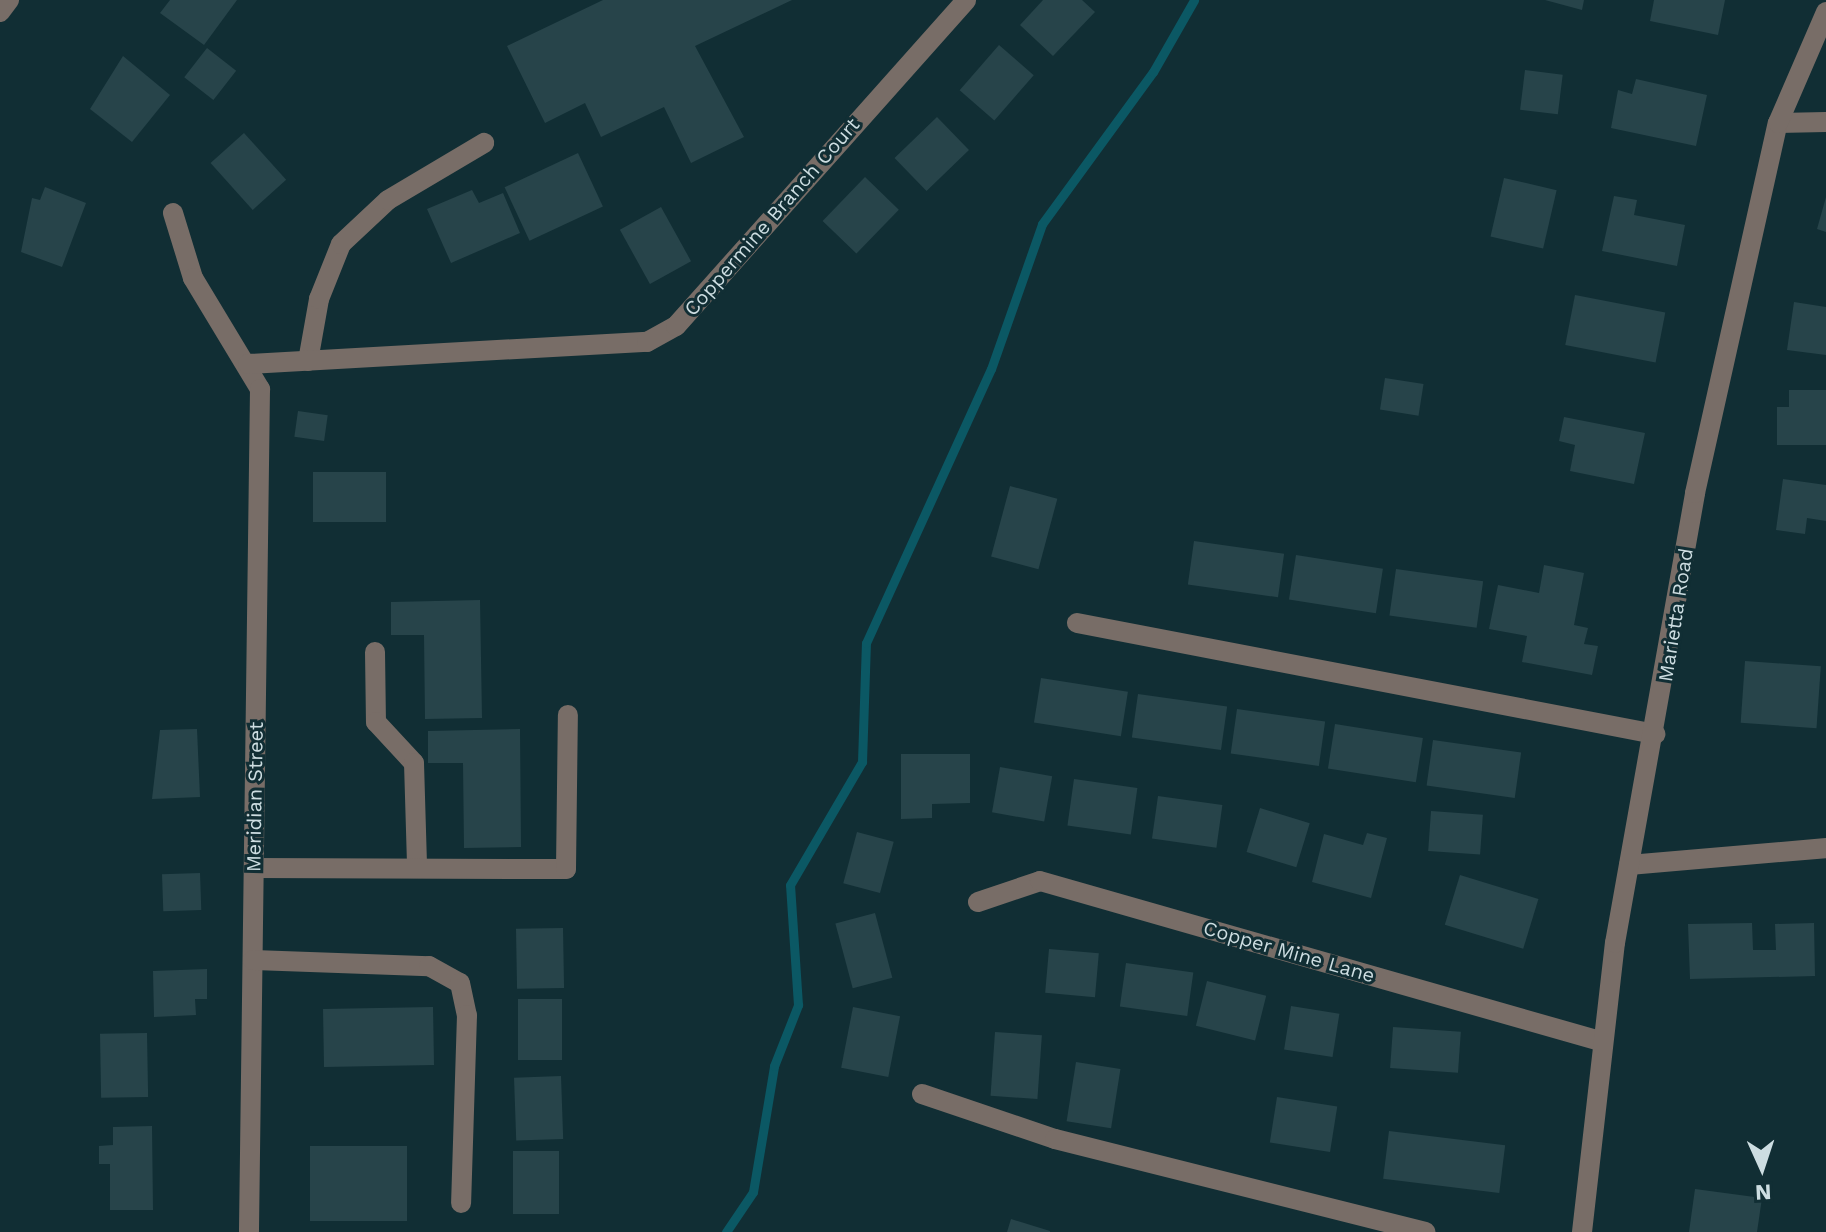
<!DOCTYPE html>
<style>
body{margin:0}
#map{position:relative;width:1826px;height:1232px;overflow:hidden;background:#112e34;font-family:"Work Sans",sans-serif}
div>[style]{position:absolute}
.stream>*{height:9px;margin:-4.5px;padding:0 4.5px;transform-origin:4.5px;border-radius:4.5px;background:#0b5864}
.building>*{inset:0;background:#27444a;transform-origin:0 0}
.minor>*{height:20px;margin:-10px;padding:0 10px;transform-origin:10px;border-radius:10px;background:#786d67}
span{translate:-50% -50%;white-space:nowrap;text-align:center;line-height:1.15;-webkit-text-stroke:6px #112e34;paint-order:stroke}
.street-label{font-size:20px;color:#cddde1}
.north{position:absolute;left:1722px;top:1128px;width:80px;height:80px;-webkit-text-stroke:6px #112e34;paint-order:stroke;rotate:177deg;font-size:22px;font-weight:700;line-height:32px;text-align:center;color:#cddde1}
.north::after{content:'';display:block;margin:auto;width:28px;height:36px;background:#cddde1;clip-path:polygon(50% 0,100% 100%,50% 72%,0 100%)}
</style>
<div id="map">
<div class="stream">
<div style="left:726px;top:1232px;width:48px;rotate:-56deg"></div>
<div style="left:753px;top:1192px;width:128px;rotate:-80.5deg"></div>
<div style="left:774px;top:1066px;width:66px;rotate:-68.5deg"></div>
<div style="left:798px;top:1005px;width:120px;rotate:-93.8deg"></div>
<div style="left:790px;top:885px;width:143px;rotate:-59.7deg"></div>
<div style="left:862px;top:762px;width:119px;rotate:-88.1deg"></div>
<div style="left:866px;top:643px;width:301px;rotate:-65.5deg"></div>
<div style="left:991px;top:369px;width:154px;rotate:-70.6deg"></div>
<div style="left:1042px;top:224px;width:188px;rotate:-53.9deg"></div>
<div style="left:1153px;top:72px;width:83px;rotate:-60.3deg"></div>
</div>
<div class="building">
<div style="clip-path:polygon(170px 0,237px 0,204px 45px,160px 13px)"></div>
<div style="clip-path:polygon(603px 0,792px 0,695px 46px,744px 137px,691px 163px,664px 107px,601px 137px,585px 103px,545px 123px,507px 46px)"></div>
<div style="clip-path:polygon(1043px 0,1082px 0,1095px 12px,1053px 56px,1020px 25px)"></div>
<div style="clip-path:polygon(1545px 0,1584px 0,1582px 10px)"></div>
<div style="clip-path:polygon(1654px 0,1725px 0,1718px 35px,1650px 21px)"></div>
<div style="left:999px;top:45px;width:46px;height:60px;rotate:41deg"></div>
<div style="left:207px;top:48px;width:37px;height:37px;rotate:38deg"></div>
<div style="clip-path:polygon(123px 56px,170px 95px,132px 142px,90px 109px)"></div>
<div style="left:1525px;top:70px;width:38px;height:40px;rotate:7deg"></div>
<div style="clip-path:polygon(1636px 79px,1707px 95px,1696px 146px,1611px 128px,1618px 90px,1632px 94px)"></div>
<div style="left:937px;top:117px;width:46px;height:59px;rotate:46deg"></div>
<div style="left:244px;top:133px;width:63px;height:45px;rotate:48deg"></div>
<div style="left:578px;top:153px;width:59px;height:81px;rotate:65deg"></div>
<div style="left:865px;top:177px;width:47px;height:61px;rotate:44deg"></div>
<div style="left:1504px;top:178px;width:54px;height:60px;rotate:13deg"></div>
<div style="clip-path:polygon(45px 187px,86px 203px,62px 267px,21px 252px,32px 198px,40px 200px)"></div>
<div style="clip-path:polygon(472px 190px,479px 203px,503px 193px,520px 233px,451px 263px,427px 209px)"></div>
<div style="clip-path:polygon(1614px 196px,1637px 200px,1634px 215px,1685px 225px,1677px 266px,1602px 251px)"></div>
<div style="clip-path:polygon(1826px 197px,1826px 232px,1817px 229px)"></div>
<div style="left:661px;top:207px;width:62px;height:47px;rotate:61deg"></div>
<div style="left:1575px;top:295px;width:92px;height:51px;rotate:11deg"></div>
<div style="clip-path:polygon(1794px 302px,1826px 307px,1826px 355px,1787px 350px)"></div>
<div style="left:1385px;top:378px;width:39px;height:32px;rotate:9deg"></div>
<div style="clip-path:polygon(1789px 390px,1826px 390px,1826px 445px,1777px 445px,1777px 407px,1789px 407px)"></div>
<div style="left:298px;top:411px;width:30px;height:26px;rotate:8deg"></div>
<div style="clip-path:polygon(1564px 417px,1645px 433px,1634px 484px,1570px 471px,1575px 445px,1559px 441px)"></div>
<div style="left:313px;top:472px;width:73px;height:50px"></div>
<div style="clip-path:polygon(1783px 479px,1826px 485px,1826px 521px,1807px 518px,1805px 534px,1776px 530px)"></div>
<div style="left:1010px;top:486px;width:49px;height:73px;rotate:15deg"></div>
<div style="left:1194px;top:541px;width:91px;height:44px;rotate:8deg"></div>
<div style="left:1296px;top:555px;width:88px;height:45px;rotate:9deg"></div>
<div style="clip-path:polygon(1544px 565px,1584px 573px,1574px 625px,1588px 628px,1584px 644px,1598px 646px,1592px 675px,1522px 662px,1527px 636px,1489px 629px,1498px 585px,1539px 593px)"></div>
<div style="left:1396px;top:569px;width:88px;height:47px;rotate:8deg"></div>
<div style="clip-path:polygon(480px 600px,482px 718px,425px 719px,424px 635px,391px 635px,391px 602px)"></div>
<div style="left:1745px;top:661px;width:76px;height:62px;rotate:4deg"></div>
<div style="left:1041px;top:678px;width:88px;height:45px;rotate:9deg"></div>
<div style="left:1138px;top:694px;width:90px;height:44px;rotate:8deg"></div>
<div style="left:1237px;top:709px;width:89px;height:45px;rotate:8deg"></div>
<div style="left:1335px;top:724px;width:89px;height:45px;rotate:9deg"></div>
<div style="clip-path:polygon(197px 729px,200px 797px,152px 799px,160px 730px)"></div>
<div style="clip-path:polygon(520px 729px,521px 847px,464px 848px,463px 763px,428px 763px,428px 731px)"></div>
<div style="left:1433px;top:740px;width:89px;height:46px;rotate:8deg"></div>
<div style="clip-path:polygon(901px 754px,970px 754px,970px 803px,932px 804px,932px 818px,901px 819px)"></div>
<div style="left:1000px;top:767px;width:53px;height:46px;rotate:10deg"></div>
<div style="left:1074px;top:779px;width:64px;height:47px;rotate:8deg"></div>
<div style="left:1158px;top:796px;width:65px;height:43px;rotate:8deg"></div>
<div style="left:1260px;top:808px;width:52px;height:46px;rotate:17deg"></div>
<div style="left:1431px;top:811px;width:52px;height:40px;rotate:4deg"></div>
<div style="left:857px;top:832px;width:38px;height:53px;rotate:15deg"></div>
<div style="clip-path:polygon(1367px 833px,1387px 838px,1371px 898px,1312px 882px,1324px 834px,1363px 845px)"></div>
<div style="left:200px;top:873px;width:37px;height:38px;rotate:88deg"></div>
<div style="left:1460px;top:875px;width:82px;height:52px;rotate:17deg"></div>
<div style="left:875px;top:913px;width:67px;height:41px;rotate:75deg"></div>
<div style="clip-path:polygon(1752px 923px,1753px 950px,1776px 950px,1775px 924px,1814px 923px,1815px 976px,1690px 979px,1688px 924px)"></div>
<div style="left:563px;top:928px;width:60px;height:47px;rotate:89deg"></div>
<div style="left:1049px;top:949px;width:50px;height:44px;rotate:5deg"></div>
<div style="left:1126px;top:963px;width:68px;height:44px;rotate:8deg"></div>
<div style="clip-path:polygon(207px 969px,207px 999px,195px 999px,196px 1015px,154px 1017px,153px 971px)"></div>
<div style="left:1207px;top:981px;width:61px;height:46px;rotate:14deg"></div>
<div style="left:518px;top:999px;width:44px;height:61px"></div>
<div style="left:1291px;top:1006px;width:49px;height:44px;rotate:9deg"></div>
<div style="left:433px;top:1007px;width:58px;height:110px;rotate:89deg"></div>
<div style="left:853px;top:1007px;width:48px;height:62px;rotate:11deg"></div>
<div style="left:1393px;top:1027px;width:68px;height:41px;rotate:4deg"></div>
<div style="left:995px;top:1032px;width:47px;height:64px;rotate:4deg"></div>
<div style="left:147px;top:1033px;width:64px;height:47px;rotate:89deg"></div>
<div style="left:1076px;top:1062px;width:45px;height:60px;rotate:9deg"></div>
<div style="left:561px;top:1076px;width:63px;height:47px;rotate:88deg"></div>
<div style="left:1277px;top:1097px;width:61px;height:46px;rotate:9deg"></div>
<div style="clip-path:polygon(152px 1126px,153px 1210px,110px 1210px,110px 1164px,99px 1164px,99px 1146px,113px 1145px,113px 1127px)"></div>
<div style="left:1389px;top:1131px;width:117px;height:48px;rotate:7deg"></div>
<div style="left:407px;top:1146px;width:75px;height:97px;rotate:90deg"></div>
<div style="left:513px;top:1151px;width:46px;height:63px"></div>
<div style="clip-path:polygon(1695px 1189px,1762px 1198px,1757px 1232px,1689px 1232px)"></div>
<div style="clip-path:polygon(1011px 1219px,1050px 1231px,1050px 1232px,1007px 1232px)"></div>
</div>
<div class="minor">
<div style="left:0;top:12px;width:15px;rotate:-53deg"></div>
<div style="left:1778px;top:123px;width:48px;rotate:-1.2deg"></div>
<div style="left:173px;top:213px;width:68px;rotate:72.9deg"></div>
<div style="left:193px;top:278px;width:130px;rotate:58.9deg"></div>
<div style="left:260px;top:389px;width:843px;rotate:90.75deg"></div>
<div style="left:308px;top:361px;width:63px;rotate:-79.9deg"></div>
<div style="left:319px;top:299px;width:59px;rotate:-68.2deg"></div>
<div style="left:341px;top:244px;width:64px;rotate:-43.1deg"></div>
<div style="left:388px;top:200px;width:112px;rotate:-30.7deg"></div>
<div style="left:248px;top:364px;width:400px;rotate:-3.2deg"></div>
<div style="left:647px;top:342px;width:33px;rotate:-29deg"></div>
<div style="left:676px;top:326px;width:436px;rotate:-48.3deg"></div>
<div style="left:1077px;top:623px;width:589px;rotate:10.87deg"></div>
<div style="left:375px;top:652px;width:70px;rotate:89.2deg"></div>
<div style="left:376px;top:722px;width:56px;rotate:47.2deg"></div>
<div style="left:414px;top:763px;width:102px;rotate:88.3deg"></div>
<div style="left:1629px;top:865px;width:198px;rotate:-4.9deg"></div>
<div style="left:254px;top:868px;width:312px;rotate:0.2deg"></div>
<div style="left:566px;top:869px;width:154px;rotate:-89.3deg"></div>
<div style="left:978px;top:902px;width:65px;rotate:-18.7deg"></div>
<div style="left:1040px;top:881px;width:582px;rotate:15.95deg"></div>
<div style="left:253px;top:960px;width:176px;rotate:2deg"></div>
<div style="left:429px;top:966px;width:35px;rotate:29deg"></div>
<div style="left:460px;top:983px;width:33px;rotate:78deg"></div>
<div style="left:467px;top:1015px;width:188px;rotate:91.8deg"></div>
<div style="left:922px;top:1094px;width:140px;rotate:18.7deg"></div>
<div style="left:1055px;top:1139px;width:382px;rotate:14.1deg"></div>
<div style="left:1582px;top:1232px;width:291px;rotate:-83.5deg"></div>
<div style="left:1615px;top:943px;width:457px;rotate:-79.9deg"></div>
<div style="left:1695px;top:493px;width:379px;rotate:-77.4deg"></div>
<div style="left:1778px;top:123px;width:121px;rotate:-66.6deg"></div>
</div>
<div class="street-label">
<span style="left:772px;top:217px;rotate:-49deg">Coppermine Branch Court</span>
<span style="left:1676px;top:615px;rotate:-81deg">Marietta Road</span>
<span style="left:255px;top:797px;rotate:-89deg">Meridian Street</span>
<span style="left:1289px;top:952px;rotate:16deg">Copper Mine Lane</span>
</div>
<div class="north">N</div>
</div>
